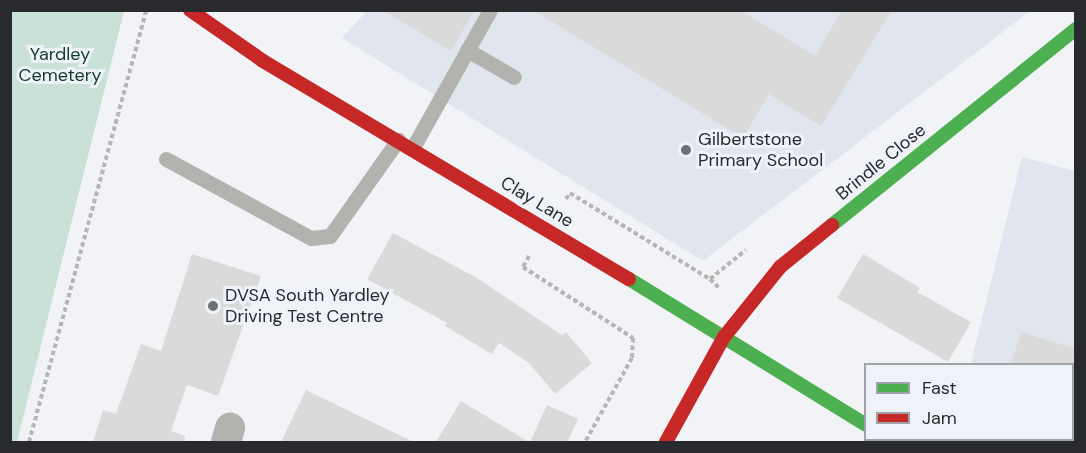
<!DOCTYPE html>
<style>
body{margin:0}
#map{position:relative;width:1086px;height:453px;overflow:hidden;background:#f1f3f6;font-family:"DM Sans",sans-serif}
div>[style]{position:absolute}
.built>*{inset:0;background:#e0e5ee}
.green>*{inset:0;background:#cae1d8}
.building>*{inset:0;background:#dadada}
.path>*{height:4px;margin-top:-2px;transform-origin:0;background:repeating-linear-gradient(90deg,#b5b7b5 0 4.5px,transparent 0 7.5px)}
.lane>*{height:15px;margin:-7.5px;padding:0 7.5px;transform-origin:7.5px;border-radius:7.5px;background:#b2b3af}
.street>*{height:30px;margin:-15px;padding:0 15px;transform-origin:15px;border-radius:15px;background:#b2b3af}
.fast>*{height:14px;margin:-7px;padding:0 7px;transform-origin:7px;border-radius:7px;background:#4caf50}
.jam>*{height:14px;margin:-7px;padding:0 7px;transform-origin:7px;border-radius:7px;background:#c62828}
.dots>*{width:16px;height:16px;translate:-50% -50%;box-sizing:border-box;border:3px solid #eef2f9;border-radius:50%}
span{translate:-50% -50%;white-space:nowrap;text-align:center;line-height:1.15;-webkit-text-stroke:6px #eef2f9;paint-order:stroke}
.park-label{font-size:18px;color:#113b2b}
.poi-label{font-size:18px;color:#282a2d}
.left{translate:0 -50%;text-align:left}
.street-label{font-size:18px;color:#282a2d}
.frame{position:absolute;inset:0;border:12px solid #282a2d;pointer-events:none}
.legend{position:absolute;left:864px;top:363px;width:210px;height:78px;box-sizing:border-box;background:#eef2f9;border:2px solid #9fa2a7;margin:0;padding:8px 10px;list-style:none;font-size:18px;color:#282a2d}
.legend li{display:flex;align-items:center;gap:12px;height:30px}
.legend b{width:30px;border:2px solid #9fa2a7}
</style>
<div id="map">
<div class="built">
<div style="clip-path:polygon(368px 10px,1030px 11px,703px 261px,342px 38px)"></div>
<div style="clip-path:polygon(1022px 157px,1075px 171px,1075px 442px,999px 440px,1072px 440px,1072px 364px,971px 364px)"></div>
</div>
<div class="green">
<div style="clip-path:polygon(10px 11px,124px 11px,17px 442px,10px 442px)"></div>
</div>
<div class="building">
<div style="clip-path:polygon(383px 10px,475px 10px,451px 51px)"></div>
<div style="clip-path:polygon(533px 10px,740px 10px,815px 56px,842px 10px,892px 10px,821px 126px,769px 94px,743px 138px)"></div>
<div style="clip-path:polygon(393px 233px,477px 278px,562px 335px,566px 332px,592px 363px,555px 394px,529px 363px,499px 343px,492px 354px,445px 326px,447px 323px,367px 279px)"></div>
<div style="clip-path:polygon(192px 254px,261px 276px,218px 396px,187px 385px,171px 431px,185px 436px,184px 442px,93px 442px,103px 410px,116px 414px,141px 344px,161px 351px)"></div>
<div style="clip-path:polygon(863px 254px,920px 288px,917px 292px,971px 322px,948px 362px,837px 298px)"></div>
<div style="clip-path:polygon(1021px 332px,1076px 349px,1076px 364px,1011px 364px)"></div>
<div style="clip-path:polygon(306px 390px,351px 412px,414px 442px,281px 442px)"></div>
<div style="clip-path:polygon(461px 401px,529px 442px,436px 442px)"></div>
<div style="clip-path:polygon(547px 405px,578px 419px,567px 442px,530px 442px)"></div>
</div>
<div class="path">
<div style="left:566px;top:199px;width:7px;rotate:-56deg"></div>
<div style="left:570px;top:193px;width:164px;rotate:31.6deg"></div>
<div style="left:710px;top:279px;width:46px;rotate:-38.9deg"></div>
<div style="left:529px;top:256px;width:13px;rotate:119deg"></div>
<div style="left:523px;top:267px;width:131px;rotate:32.8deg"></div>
<div style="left:633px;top:338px;width:20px;rotate:93deg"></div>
<div style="left:632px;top:358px;width:96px;rotate:119.2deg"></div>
<div style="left:710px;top:279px;width:14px;rotate:45deg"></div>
<div style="left:29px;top:442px;width:448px;rotate:-74.8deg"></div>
</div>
<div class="lane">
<div style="left:467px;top:50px;width:54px;rotate:29.9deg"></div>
<div style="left:412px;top:149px;width:159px;rotate:-60.7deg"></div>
<div style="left:166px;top:159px;width:165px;rotate:28.6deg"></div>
<div style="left:311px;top:238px;width:19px;rotate:-6deg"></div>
<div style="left:330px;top:236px;width:118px;rotate:-54.7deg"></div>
<div style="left:1072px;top:439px;width:4px;rotate:27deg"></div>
<div style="left:961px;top:442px;width:3px;rotate:-45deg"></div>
</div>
<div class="street">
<div style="left:226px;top:442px;width:15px;rotate:-74deg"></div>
</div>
<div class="fast">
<div style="left:832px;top:225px;width:313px;rotate:-38.8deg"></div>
<div style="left:629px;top:279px;width:278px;rotate:31.6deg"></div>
</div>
<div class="jam">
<div style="left:190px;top:10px;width:89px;rotate:34.9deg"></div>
<div style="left:263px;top:61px;width:426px;rotate:30.8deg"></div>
<div style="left:890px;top:440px;width:5px;rotate:22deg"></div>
<div style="left:666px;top:442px;width:120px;rotate:-61.1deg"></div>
<div style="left:724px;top:337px;width:90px;rotate:-51.3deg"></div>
<div style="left:780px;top:267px;width:67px;rotate:-38.9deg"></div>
</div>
<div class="dots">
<div style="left:686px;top:150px;background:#6e7073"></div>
<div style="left:213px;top:306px;background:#6e7073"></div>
</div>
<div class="park-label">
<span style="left:60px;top:65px">Yardley<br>Cemetery</span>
</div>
<div class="poi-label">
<span class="left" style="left:698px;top:150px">Gilbertstone<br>Primary School</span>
<span class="left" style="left:225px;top:306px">DVSA South Yardley<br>Driving Test Centre</span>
</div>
<div class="street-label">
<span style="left:881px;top:162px;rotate:-39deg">Brindle Close</span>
<span style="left:537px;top:202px;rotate:31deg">Clay Lane</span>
</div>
<div class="frame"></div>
<ul class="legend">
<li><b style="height:8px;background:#4caf50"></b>Fast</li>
<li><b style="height:8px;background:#c62828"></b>Jam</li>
</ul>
</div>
